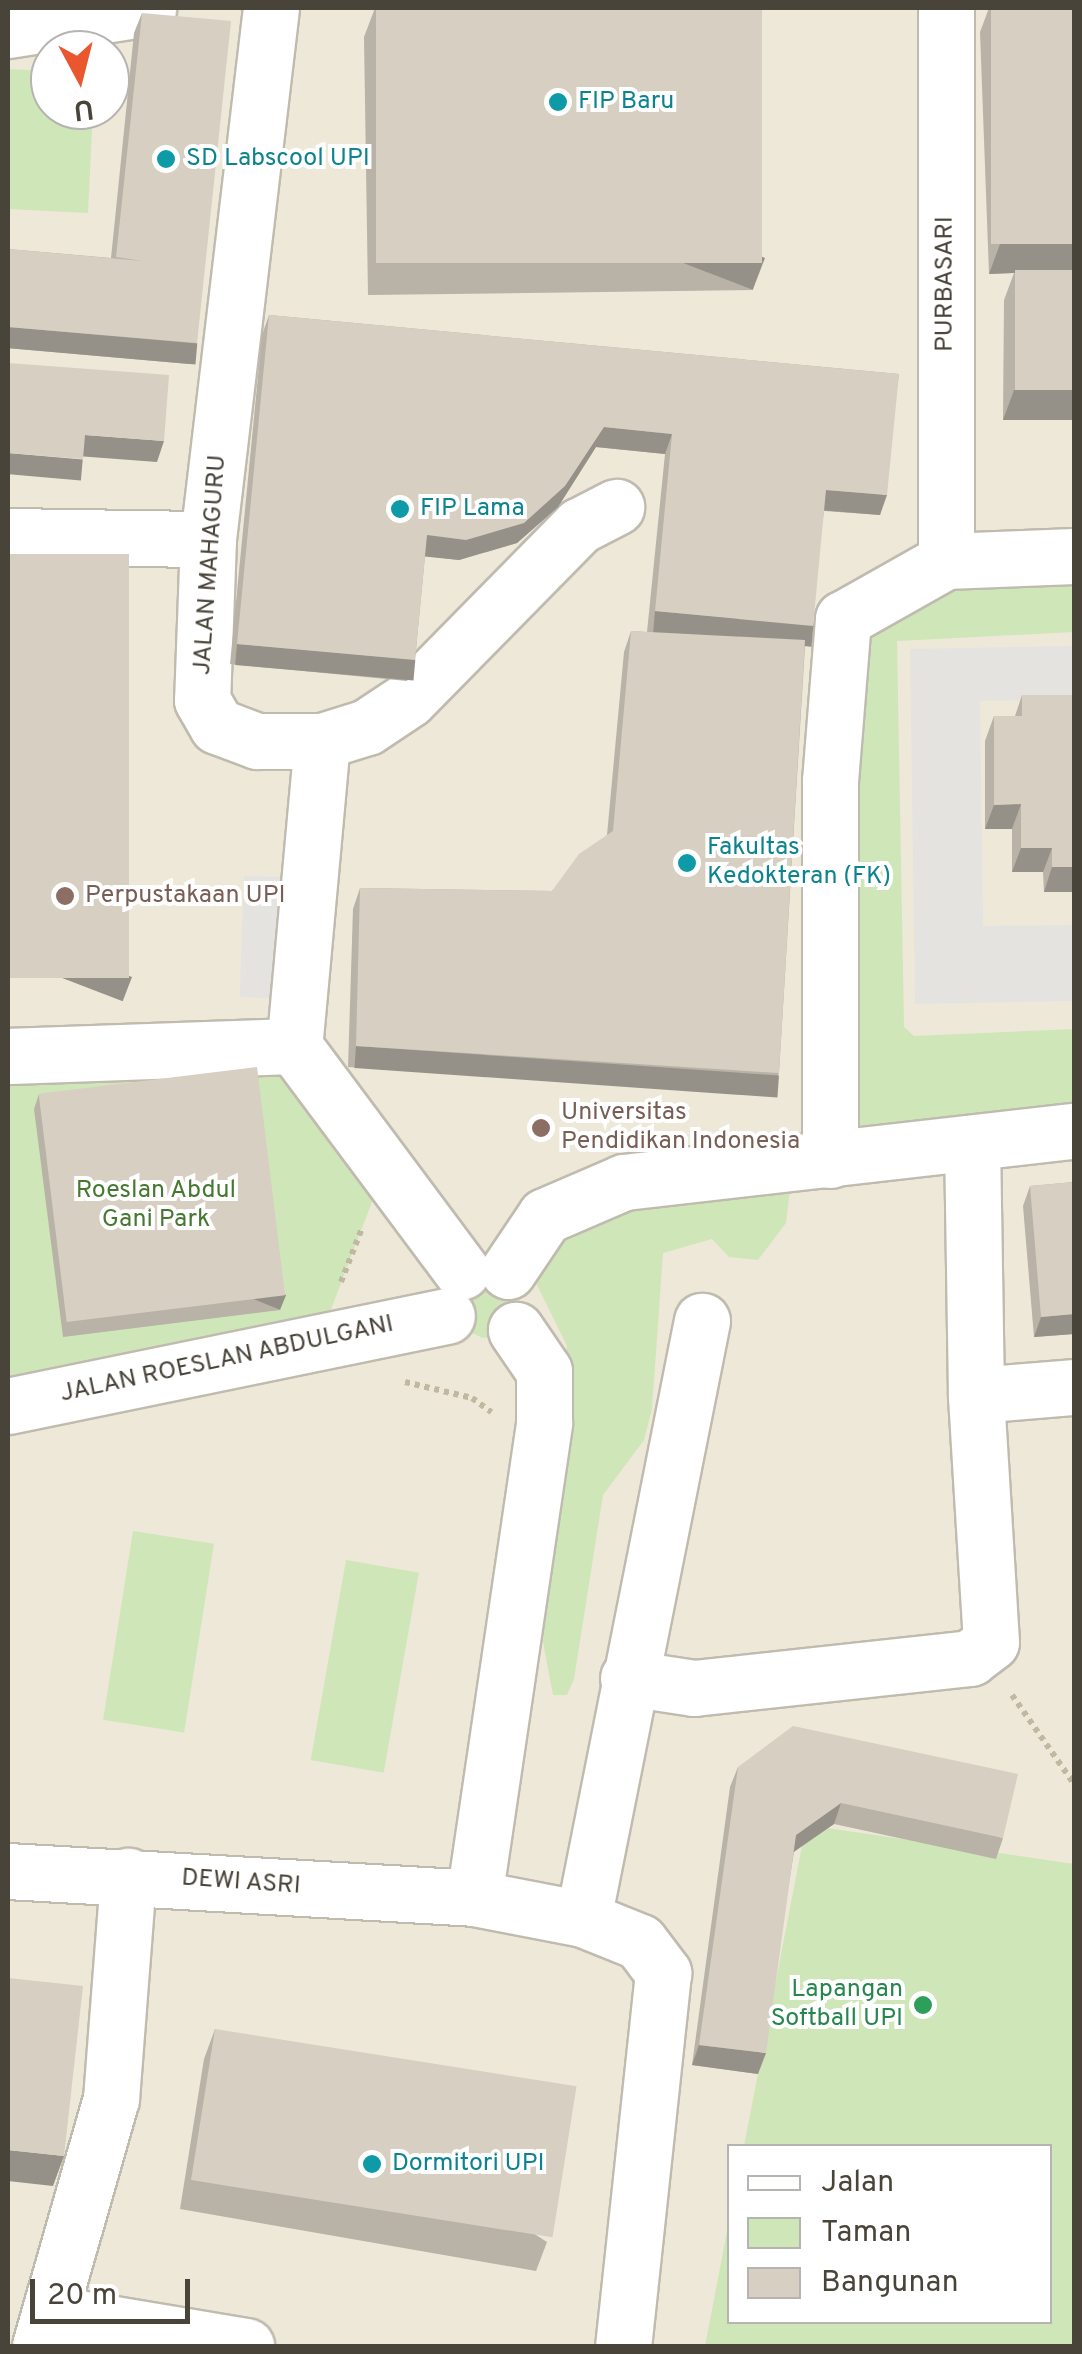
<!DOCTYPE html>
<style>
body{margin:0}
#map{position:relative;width:1082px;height:2354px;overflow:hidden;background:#f5f3ec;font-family:Overpass,sans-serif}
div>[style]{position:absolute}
.education>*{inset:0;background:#ede8d8}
.green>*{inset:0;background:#cfe6b9;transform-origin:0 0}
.parking>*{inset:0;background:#e4e3e0;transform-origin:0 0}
.path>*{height:6px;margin-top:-3px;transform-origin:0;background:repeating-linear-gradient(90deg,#c1b8a2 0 5px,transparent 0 10px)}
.roads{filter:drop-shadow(2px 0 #c0bbaf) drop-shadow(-2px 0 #c0bbaf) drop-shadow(0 2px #c0bbaf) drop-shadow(0 -2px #c0bbaf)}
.minor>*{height:55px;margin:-27.5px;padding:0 27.5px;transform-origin:27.5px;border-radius:27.5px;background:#fff}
.wall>*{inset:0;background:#b8b2a7}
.shaded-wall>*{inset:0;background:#969188;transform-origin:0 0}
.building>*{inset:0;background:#d6cfc2;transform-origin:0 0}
.dots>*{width:28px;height:28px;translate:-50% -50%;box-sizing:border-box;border:5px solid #fff;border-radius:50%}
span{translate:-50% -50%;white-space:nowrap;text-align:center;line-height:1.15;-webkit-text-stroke:8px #fff;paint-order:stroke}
.culture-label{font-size:25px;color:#0d838f}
.left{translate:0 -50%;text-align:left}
.street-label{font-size:25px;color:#49443a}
.education-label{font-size:25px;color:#785e54}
.park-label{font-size:25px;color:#477831}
.leisure-label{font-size:25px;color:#27864d}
.right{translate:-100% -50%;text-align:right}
.frame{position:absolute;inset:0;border:10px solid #49443a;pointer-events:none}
.legend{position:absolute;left:727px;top:2144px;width:325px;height:180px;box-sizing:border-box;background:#fff;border:2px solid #b6b4b0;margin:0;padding:12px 18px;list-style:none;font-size:30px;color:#49443a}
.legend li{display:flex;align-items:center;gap:20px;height:50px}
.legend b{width:50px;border:2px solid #b6b4b0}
.north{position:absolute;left:30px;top:30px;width:100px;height:100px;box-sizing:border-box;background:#fff;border:2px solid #b6b4b0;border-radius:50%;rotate:173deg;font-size:28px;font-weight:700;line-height:40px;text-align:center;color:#49443a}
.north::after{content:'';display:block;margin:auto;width:35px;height:45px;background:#ea562e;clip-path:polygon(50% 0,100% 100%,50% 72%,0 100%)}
.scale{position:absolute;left:30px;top:2279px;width:160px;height:45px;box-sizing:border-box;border:5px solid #49443a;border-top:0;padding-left:12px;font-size:30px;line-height:35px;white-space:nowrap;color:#49443a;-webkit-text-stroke:8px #fff;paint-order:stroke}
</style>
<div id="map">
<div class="education">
<div style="clip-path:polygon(evenodd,8px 8px,1074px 8px,1074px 2346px,8px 2346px,8px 8px,50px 50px,110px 50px,110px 110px,50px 110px,50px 50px,8px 8px,730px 2146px,1050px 2146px,1050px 2322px,730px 2322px,730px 2146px)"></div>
</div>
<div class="green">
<div style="clip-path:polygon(8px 69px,50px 71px,50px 110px,93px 110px,88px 213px,8px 209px)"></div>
<div style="clip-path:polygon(1074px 569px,1074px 632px,897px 641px,904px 1027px,914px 1036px,1074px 1029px,1074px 1115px,848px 1143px,855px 636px,949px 573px)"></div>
<div style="clip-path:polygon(292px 1052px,375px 1194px,327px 1320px,8px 1391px,8px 1063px)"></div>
<div style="clip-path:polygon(790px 1189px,786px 1223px,758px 1260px,729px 1257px,712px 1239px,663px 1253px,652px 1409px,644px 1440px,603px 1495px,574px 1679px,567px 1695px,553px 1695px,543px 1642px,567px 1346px,536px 1283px,539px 1254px,557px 1218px)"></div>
<div style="clip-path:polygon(459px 1281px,516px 1287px,521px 1304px,502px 1335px,483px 1338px,462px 1328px)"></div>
<div style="left:133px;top:1531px;width:82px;height:191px;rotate:9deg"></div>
<div style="left:346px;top:1560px;width:74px;height:203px;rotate:10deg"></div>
<div style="clip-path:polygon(806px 1825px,1074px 1864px,1074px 2346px,705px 2346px,729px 2221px,730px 2322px,1050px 2322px,1050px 2146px,744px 2146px)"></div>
</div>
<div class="parking">
<div style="clip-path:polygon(1074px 646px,1074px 699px,980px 701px,983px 926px,1074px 925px,1074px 1001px,915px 1004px,910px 649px)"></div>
<div style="left:244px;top:876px;width:52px;height:121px;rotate:2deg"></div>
</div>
<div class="path">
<div style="left:341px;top:1282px;width:58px;rotate:-68.7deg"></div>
<div style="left:405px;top:1382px;width:69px;rotate:13.4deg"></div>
<div style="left:472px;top:1398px;width:24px;rotate:36deg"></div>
<div style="left:1012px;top:1695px;width:108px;rotate:55.1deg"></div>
</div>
<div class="roads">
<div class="minor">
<div style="left:271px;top:8px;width:535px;rotate:96.77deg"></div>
<div style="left:208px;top:539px;width:161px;rotate:92.1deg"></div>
<div style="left:202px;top:700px;width:30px;rotate:60deg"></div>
<div style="left:217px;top:726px;width:43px;rotate:20.6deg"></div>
<div style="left:257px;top:741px;width:65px"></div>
<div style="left:322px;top:741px;width:306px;rotate:95.2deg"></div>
<div style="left:294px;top:1046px;width:281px;rotate:53.3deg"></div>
<div style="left:946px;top:8px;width:553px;rotate:90deg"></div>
<div style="left:8px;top:30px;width:142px;rotate:-8.9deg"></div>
<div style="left:8px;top:536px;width:200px;rotate:0.9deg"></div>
<div style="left:322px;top:741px;width:47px;rotate:-17.3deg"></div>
<div style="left:367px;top:727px;width:50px;rotate:-33.7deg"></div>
<div style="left:409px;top:699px;width:243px;rotate:-45.5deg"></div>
<div style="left:579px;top:526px;width:42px;rotate:-27.2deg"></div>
<div style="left:8px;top:1056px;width:286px;rotate:-2deg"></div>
<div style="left:830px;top:1160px;width:379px;rotate:-90deg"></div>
<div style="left:830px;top:781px;width:163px;rotate:-85.4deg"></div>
<div style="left:843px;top:619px;width:118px;rotate:-29.4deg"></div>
<div style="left:946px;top:561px;width:128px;rotate:-2.2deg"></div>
<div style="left:508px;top:1271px;width:66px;rotate:-56.1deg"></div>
<div style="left:545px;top:1216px;width:86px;rotate:-23.3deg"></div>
<div style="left:624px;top:1182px;width:453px;rotate:-6.5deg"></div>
<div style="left:976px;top:1395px;width:98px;rotate:-4.7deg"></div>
<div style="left:8px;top:1406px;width:448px;rotate:-11.6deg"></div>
<div style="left:628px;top:1678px;width:67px;rotate:8.6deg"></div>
<div style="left:694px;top:1688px;width:278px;rotate:-6.2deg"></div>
<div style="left:970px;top:1658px;width:26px;rotate:-37deg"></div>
<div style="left:991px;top:1642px;width:247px;rotate:-93.5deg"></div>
<div style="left:976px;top:1395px;width:251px;rotate:-90.9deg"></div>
<div style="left:8px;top:1871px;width:467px;rotate:3.3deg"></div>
<div style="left:474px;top:1898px;width:111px;rotate:10.9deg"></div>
<div style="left:583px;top:1919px;width:61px;rotate:22deg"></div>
<div style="left:640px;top:1942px;width:39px;rotate:53deg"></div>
<div style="left:663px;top:1973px;width:375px;rotate:96.1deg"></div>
<div style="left:474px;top:1898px;width:481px;rotate:-81.6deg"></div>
<div style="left:544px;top:1422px;width:51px;rotate:-90deg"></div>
<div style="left:544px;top:1371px;width:50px;rotate:-124.3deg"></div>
<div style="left:583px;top:1919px;width:610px;rotate:-78.75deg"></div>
<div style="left:54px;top:2314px;width:195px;rotate:9.5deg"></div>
<div style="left:40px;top:2346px;width:257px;rotate:-74deg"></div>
<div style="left:111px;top:2099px;width:224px;rotate:-85.6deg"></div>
</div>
</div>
<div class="wall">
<div style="clip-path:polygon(375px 8px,762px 8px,753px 290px,368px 295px,364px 37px)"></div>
<div style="clip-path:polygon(989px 8px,1074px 8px,1074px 420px,1003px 420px,1004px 300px,1014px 273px,989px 274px,980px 32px)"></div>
<div style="clip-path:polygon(142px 13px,197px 343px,189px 364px,8px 348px,8px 249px,111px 258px,134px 33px)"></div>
<div style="clip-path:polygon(269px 315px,899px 374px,880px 515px,824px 511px,805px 646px,779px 1073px,771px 1094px,348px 1067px,353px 909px,360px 888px,552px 891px,607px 835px,624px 652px,631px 631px,647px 632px,665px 454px,596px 447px,558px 507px,517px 543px,459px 560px,425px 556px,415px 660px,407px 681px,230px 664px,262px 335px)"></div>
<div style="clip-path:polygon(1022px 695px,1074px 695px,1074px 892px,1044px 892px,1043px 872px,1012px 872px,1012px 829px,985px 829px,985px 741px,994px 716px,1015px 716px)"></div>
<div style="clip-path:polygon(39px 1094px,286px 1295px,280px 1310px,63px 1337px,34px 1109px)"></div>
<div style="clip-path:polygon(1074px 1182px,1074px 1334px,1034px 1337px,1023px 1206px,1030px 1186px)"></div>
<div style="clip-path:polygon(738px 1767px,1003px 1838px,996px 1859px,834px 1824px,794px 1852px,758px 2074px,692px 2065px,730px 1787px)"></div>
<div style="clip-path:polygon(215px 2029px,547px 2242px,536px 2271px,180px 2209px,204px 2059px)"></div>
</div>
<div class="shaded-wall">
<div style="clip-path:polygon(1074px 241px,1074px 270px,989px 274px,1000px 244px)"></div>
<div style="left:765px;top:258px;width:34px;height:385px;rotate:111deg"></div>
<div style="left:8px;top:327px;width:190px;height:21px;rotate:5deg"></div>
<div style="clip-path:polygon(1014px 390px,1074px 390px,1074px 420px,1003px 420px)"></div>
<div style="clip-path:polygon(604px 427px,672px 434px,665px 454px,596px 447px,558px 507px,517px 543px,459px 560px,420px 556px,427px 535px)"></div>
<div style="clip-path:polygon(85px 435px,164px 441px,157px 462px,77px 456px)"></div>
<div style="left:8px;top:453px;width:75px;height:21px;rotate:5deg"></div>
<div style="clip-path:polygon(826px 490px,887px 495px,880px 515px,819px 510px)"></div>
<div style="left:655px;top:611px;width:159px;height:22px;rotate:5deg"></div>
<div style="left:237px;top:644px;width:179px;height:21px;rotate:5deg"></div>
<div style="clip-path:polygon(1021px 804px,1012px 829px,985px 829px,994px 805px)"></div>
<div style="clip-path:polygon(1021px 848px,1052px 848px,1043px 872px,1012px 872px)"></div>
<div style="clip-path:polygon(1052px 867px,1074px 867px,1074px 892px,1044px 892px)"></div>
<div style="left:132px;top:977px;width:26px;height:124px;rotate:111deg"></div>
<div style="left:356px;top:1046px;width:424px;height:22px;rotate:4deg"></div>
<div style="left:286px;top:1295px;width:16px;height:220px;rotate:112deg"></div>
<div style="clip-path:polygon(1074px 1314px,1074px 1334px,1034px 1337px,1041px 1317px)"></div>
<div style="clip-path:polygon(841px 1803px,834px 1824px,789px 1855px,796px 1835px)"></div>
<div style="clip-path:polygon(699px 2045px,766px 2053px,758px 2074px,692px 2065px)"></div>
<div style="clip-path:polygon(8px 2150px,64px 2156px,53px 2186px,8px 2181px)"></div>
</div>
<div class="building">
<div style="left:376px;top:8px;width:386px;height:255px"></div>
<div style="left:991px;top:8px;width:83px;height:236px"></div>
<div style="clip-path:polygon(142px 13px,231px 21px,197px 343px,8px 327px,8px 249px,142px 261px,116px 257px)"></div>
<div style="left:1015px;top:270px;width:59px;height:120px"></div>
<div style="clip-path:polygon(269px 315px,899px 374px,887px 495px,826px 490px,813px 626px,655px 611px,672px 434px,604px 427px,565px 486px,524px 523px,466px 540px,427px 535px,415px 660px,237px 644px)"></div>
<div style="clip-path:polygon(8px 363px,169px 375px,164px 441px,85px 435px,83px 459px,8px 453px)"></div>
<div style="left:8px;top:554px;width:121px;height:424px"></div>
<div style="clip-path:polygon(631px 631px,805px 640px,779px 1073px,356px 1046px,360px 888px,552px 891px,579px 854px,613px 831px)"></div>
<div style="clip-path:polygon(1022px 695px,1074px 695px,1074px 867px,1052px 867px,1052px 848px,1021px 848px,1021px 804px,994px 805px,994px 716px,1022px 716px)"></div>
<div style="left:257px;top:1067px;width:230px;height:220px;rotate:83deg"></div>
<div style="clip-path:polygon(1074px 1182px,1074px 1314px,1041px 1317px,1030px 1186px)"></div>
<div style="clip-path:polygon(793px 1726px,1018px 1774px,1003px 1838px,841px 1803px,796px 1835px,766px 2053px,699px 2045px,738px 1767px)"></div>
<div style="clip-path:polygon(8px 1978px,83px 1986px,64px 2156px,8px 2150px)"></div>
<div style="left:215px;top:2029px;width:366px;height:153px;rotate:9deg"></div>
</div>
<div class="dots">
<div style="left:558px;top:102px;background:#0f9aa8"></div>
<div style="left:166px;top:159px;background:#0f9aa8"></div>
<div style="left:400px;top:509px;background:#0f9aa8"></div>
<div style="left:687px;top:863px;background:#0f9aa8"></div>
<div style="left:65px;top:896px;background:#8d6e63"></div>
<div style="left:541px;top:1128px;background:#8d6e63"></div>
<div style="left:923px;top:2005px;background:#2e9e5b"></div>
<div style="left:372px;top:2164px;background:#0f9aa8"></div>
</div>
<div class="culture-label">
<span class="left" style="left:578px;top:102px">FIP Baru</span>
<span class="left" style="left:186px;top:159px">SD Labscool UPI</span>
<span class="left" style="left:420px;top:509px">FIP Lama</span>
<span class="left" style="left:707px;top:863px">Fakultas<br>Kedokteran (FK)</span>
<span class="left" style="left:392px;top:2164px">Dormitori UPI</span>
</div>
<div class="street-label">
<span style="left:946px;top:284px;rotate:-90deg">PURBASARI</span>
<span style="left:211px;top:565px;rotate:-86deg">JALAN MAHAGURU</span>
<span style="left:227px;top:1360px;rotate:-12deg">JALAN ROESLAN ABDULGANI</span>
<span style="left:241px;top:1883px;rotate:4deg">DEWI ASRI</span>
</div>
<div class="education-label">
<span class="left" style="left:85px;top:896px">Perpustakaan UPI</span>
<span class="left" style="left:561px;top:1128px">Universitas<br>Pendidikan Indonesia</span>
</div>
<div class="park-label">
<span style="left:156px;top:1206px">Roeslan Abdul<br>Gani Park</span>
</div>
<div class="leisure-label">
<span class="right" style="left:903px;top:2005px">Lapangan<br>Softball UPI</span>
</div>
<div class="frame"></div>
<ul class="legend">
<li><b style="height:12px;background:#fff"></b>Jalan</li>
<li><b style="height:28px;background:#cfe6b9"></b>Taman</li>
<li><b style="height:28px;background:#d6cfc2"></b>Bangunan</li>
</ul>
<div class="north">U</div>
<div class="scale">20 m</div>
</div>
